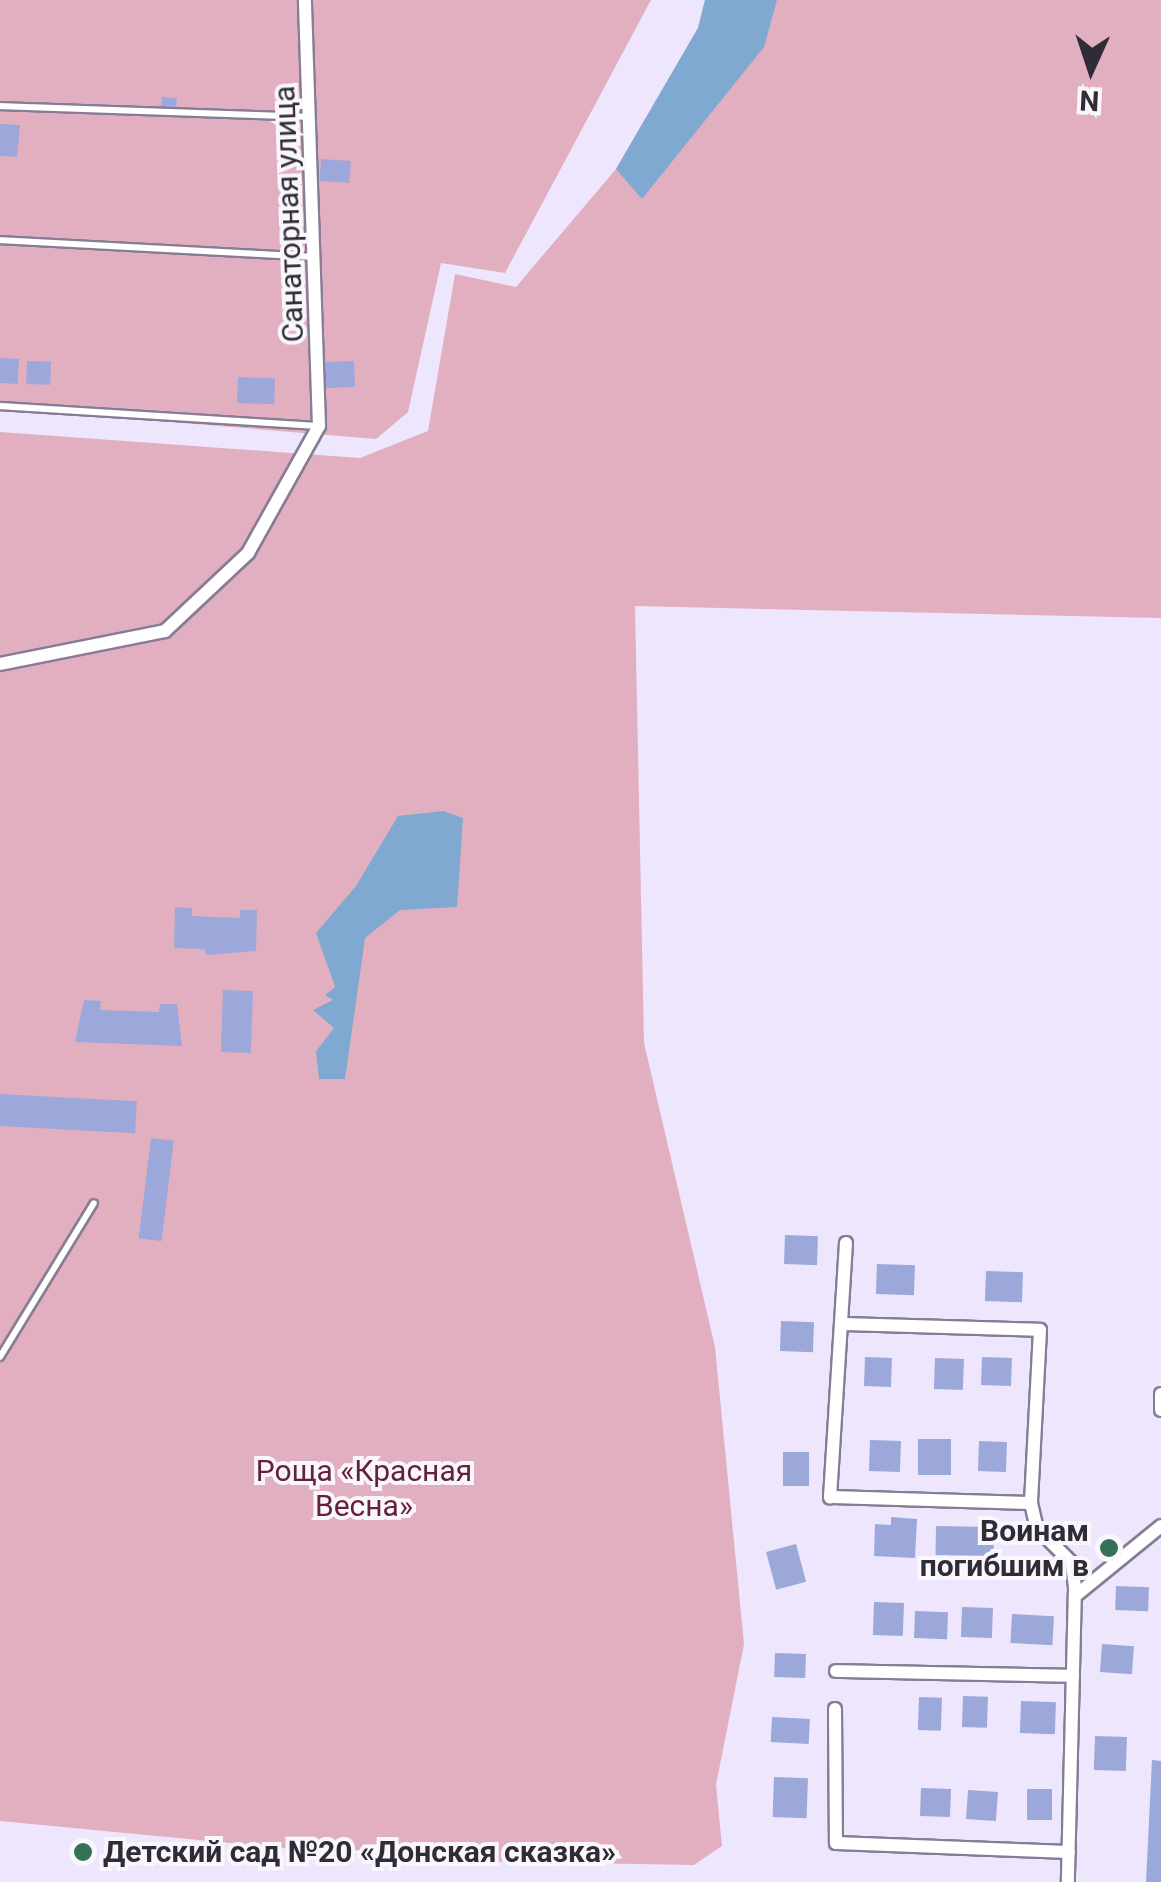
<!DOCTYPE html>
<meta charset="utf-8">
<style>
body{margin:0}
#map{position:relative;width:1161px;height:1882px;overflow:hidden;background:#eee6fc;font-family:Roboto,sans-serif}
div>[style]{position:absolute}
.green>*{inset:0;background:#e2afc1}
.water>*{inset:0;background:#7fa9d0}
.building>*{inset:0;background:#9ca8da;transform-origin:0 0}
.roads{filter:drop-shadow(2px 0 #867d95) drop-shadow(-2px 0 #867d95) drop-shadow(0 2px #867d95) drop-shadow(0 -2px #867d95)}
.lane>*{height:6px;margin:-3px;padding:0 3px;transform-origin:3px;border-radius:3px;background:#fff}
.street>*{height:12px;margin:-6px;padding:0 6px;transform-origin:6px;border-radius:6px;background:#fff}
.dots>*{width:28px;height:28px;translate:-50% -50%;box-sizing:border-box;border:5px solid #f9f7fc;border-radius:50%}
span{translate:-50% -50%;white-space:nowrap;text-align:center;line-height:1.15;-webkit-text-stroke:8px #f9f7fc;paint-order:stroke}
.street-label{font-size:30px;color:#302c37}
.park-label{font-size:30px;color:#64203f}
.poi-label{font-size:30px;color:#302c37;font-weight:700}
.right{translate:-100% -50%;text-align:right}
.left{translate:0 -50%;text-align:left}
.north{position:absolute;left:1041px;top:20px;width:100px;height:100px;-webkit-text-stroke:8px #f9f7fc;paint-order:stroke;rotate:183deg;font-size:28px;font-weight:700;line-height:40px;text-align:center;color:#302c37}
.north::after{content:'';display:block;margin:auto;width:35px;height:45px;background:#302c37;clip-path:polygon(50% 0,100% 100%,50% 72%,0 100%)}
</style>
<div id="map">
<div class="green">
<div style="clip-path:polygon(0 0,651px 0,505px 273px,441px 263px,408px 412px,376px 439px,0 408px)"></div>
<div style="clip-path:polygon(705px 0,1161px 0,1161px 618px,635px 606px,644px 1043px,715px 1347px,744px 1644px,716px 1785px,722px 1846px,694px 1865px,407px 1860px,0 1821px,0 432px,360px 458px,428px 431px,455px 274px,516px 287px,616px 169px,698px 28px)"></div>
</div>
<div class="water">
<div style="clip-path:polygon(705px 0,777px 0,764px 47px,642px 199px,616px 169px,698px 28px)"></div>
<div style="clip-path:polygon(443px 811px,463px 818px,457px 907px,400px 910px,365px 938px,345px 1079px,319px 1079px,316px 1051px,334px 1028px,313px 1010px,333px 1000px,325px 995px,335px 987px,316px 933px,356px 886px,398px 816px)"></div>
</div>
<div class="building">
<div style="left:162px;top:97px;width:15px;height:14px;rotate:4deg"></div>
<div style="clip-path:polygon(0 124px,20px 125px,17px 157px,0 156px)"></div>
<div style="left:321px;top:159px;width:30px;height:22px;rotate:4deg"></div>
<div style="left:0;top:358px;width:19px;height:25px;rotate:3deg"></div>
<div style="left:27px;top:361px;width:24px;height:23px;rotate:2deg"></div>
<div style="left:354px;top:361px;width:26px;height:29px;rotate:88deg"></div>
<div style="left:238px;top:377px;width:37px;height:26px;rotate:2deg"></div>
<div style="clip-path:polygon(175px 907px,192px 908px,192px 916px,240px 918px,240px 910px,257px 910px,256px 951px,207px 955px,204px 949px,174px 948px)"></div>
<div style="left:223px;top:990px;width:30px;height:62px;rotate:2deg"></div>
<div style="clip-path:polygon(84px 1000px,101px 1001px,100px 1010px,159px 1012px,160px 1004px,177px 1004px,182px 1046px,75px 1042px)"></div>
<div style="left:0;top:1094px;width:137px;height:32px;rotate:3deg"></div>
<div style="left:151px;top:1138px;width:23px;height:101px;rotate:7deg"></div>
<div style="left:785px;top:1235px;width:33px;height:29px;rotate:2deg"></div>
<div style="left:877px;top:1264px;width:38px;height:30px;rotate:2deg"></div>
<div style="left:986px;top:1271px;width:37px;height:30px;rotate:2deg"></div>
<div style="left:781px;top:1321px;width:33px;height:30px;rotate:2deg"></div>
<div style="left:865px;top:1357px;width:27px;height:29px;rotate:2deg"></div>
<div style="left:982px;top:1357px;width:30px;height:28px;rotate:2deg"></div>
<div style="left:935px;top:1358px;width:29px;height:31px;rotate:2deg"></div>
<div style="left:918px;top:1439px;width:33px;height:36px"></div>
<div style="left:870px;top:1440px;width:31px;height:31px;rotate:2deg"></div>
<div style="left:979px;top:1441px;width:28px;height:30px;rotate:2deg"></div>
<div style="left:783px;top:1452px;width:26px;height:34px"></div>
<div style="clip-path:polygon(891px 1517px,917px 1519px,915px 1558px,874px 1556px,875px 1524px,891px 1525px)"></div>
<div style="left:936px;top:1526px;width:58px;height:29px;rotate:1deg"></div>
<div style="left:796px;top:1544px;width:39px;height:31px;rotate:75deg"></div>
<div style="left:1116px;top:1586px;width:33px;height:24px;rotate:2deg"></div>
<div style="left:874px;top:1602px;width:30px;height:33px;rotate:2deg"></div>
<div style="left:962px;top:1607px;width:31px;height:30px;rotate:2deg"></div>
<div style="left:915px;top:1611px;width:33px;height:27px;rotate:2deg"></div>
<div style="left:1012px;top:1614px;width:42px;height:29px;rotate:3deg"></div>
<div style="left:1102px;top:1644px;width:32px;height:28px;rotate:4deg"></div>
<div style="left:775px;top:1653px;width:31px;height:24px;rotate:2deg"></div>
<div style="left:963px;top:1696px;width:25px;height:31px;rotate:2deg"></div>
<div style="left:919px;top:1697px;width:23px;height:33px;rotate:2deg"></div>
<div style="left:1021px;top:1701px;width:35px;height:32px;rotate:2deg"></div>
<div style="left:772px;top:1717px;width:38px;height:25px;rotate:3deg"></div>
<div style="left:1095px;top:1736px;width:32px;height:34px;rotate:2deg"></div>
<div style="clip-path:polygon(1152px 1760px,1161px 1761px,1161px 1882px,1146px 1882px)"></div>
<div style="left:774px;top:1777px;width:34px;height:40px;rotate:2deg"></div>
<div style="left:921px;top:1788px;width:30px;height:28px;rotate:2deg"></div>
<div style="left:1027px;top:1789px;width:25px;height:31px"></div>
<div style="left:968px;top:1790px;width:30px;height:29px;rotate:4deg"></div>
</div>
<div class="roads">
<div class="lane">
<div style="left:0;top:106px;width:310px;rotate:2deg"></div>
<div style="left:0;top:240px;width:313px;rotate:3.1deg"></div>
<div style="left:0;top:406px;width:319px;rotate:3.6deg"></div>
<div style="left:0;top:1357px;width:180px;rotate:-58.6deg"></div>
</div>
<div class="street">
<div style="left:0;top:664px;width:168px;rotate:-11.3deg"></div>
<div style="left:165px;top:631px;width:114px;rotate:-43.2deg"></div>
<div style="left:248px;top:553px;width:145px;rotate:-60.8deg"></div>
<div style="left:319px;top:426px;width:426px;rotate:-91.9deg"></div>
<div style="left:846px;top:1243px;width:255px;rotate:93.6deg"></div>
<div style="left:830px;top:1497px;width:201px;rotate:1.7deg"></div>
<div style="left:842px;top:1324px;width:198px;rotate:1.7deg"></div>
<div style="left:1040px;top:1330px;width:173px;rotate:93deg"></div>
<div style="left:1031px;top:1503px;width:26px;rotate:77deg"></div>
<div style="left:1037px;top:1528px;width:49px;rotate:45deg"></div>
<div style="left:1072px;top:1563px;width:25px;rotate:83deg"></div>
<div style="left:1075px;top:1588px;width:294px;rotate:91.4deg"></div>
<div style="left:1161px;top:1394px;width:16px;rotate:90deg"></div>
<div style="left:1075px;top:1596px;width:111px;rotate:-39.1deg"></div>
<div style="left:836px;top:1671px;width:237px;rotate:1.2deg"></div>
<div style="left:835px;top:1709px;width:134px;rotate:89.6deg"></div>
<div style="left:836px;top:1843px;width:233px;rotate:2.2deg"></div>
</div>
</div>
<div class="dots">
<div style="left:1109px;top:1548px;background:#367059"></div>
<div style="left:83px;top:1852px;background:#367059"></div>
</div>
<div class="street-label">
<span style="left:289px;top:214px;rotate:-92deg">Санаторная улица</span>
</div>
<div class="park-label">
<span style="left:364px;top:1488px">Роща «Красная<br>Весна»</span>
</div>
<div class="poi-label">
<span class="right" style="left:1089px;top:1548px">Воинам<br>погибшим в</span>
<span class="left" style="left:103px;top:1852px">Детский сад №20 «Донская сказка»</span>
</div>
<div class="north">N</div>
</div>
